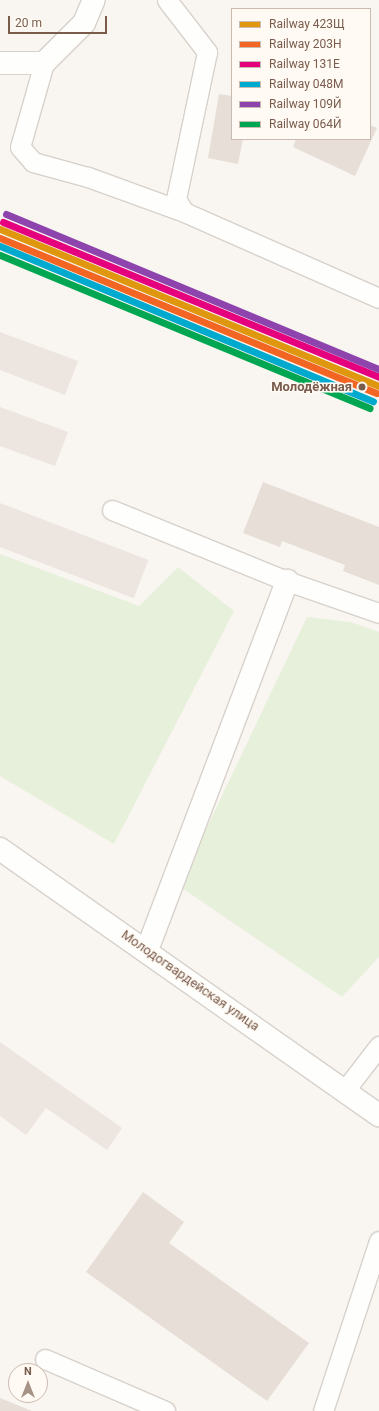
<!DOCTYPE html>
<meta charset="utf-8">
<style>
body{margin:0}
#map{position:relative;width:379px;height:1411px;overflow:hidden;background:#f9f5f0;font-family:Roboto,sans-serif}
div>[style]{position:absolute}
.industrial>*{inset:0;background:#ede5e0;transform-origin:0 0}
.green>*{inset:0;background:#e7f0db}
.building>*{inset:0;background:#e6ded7}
.roads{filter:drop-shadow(1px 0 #d7d1cb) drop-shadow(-1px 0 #d7d1cb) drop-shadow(0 1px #d7d1cb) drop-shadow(0 -1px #d7d1cb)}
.lane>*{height:19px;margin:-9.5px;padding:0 9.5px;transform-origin:9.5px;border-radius:9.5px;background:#fefefd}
.street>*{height:22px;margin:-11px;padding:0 11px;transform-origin:11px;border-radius:11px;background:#fefefd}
.secondary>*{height:22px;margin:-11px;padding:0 11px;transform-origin:11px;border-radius:11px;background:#fefefd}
.rail-1>*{height:7px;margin:-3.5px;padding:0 3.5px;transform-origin:3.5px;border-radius:3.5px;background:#de970f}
.rail-2>*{height:7px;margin:-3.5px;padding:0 3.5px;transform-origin:3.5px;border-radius:3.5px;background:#f26522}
.rail-3>*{height:7px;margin:-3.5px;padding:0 3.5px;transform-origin:3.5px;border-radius:3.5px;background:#e5007d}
.rail-4>*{height:7px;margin:-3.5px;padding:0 3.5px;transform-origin:3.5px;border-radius:3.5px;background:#00a9ce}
.rail-5>*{height:7px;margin:-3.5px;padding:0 3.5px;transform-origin:3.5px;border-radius:3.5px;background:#8e44ad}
.rail-6>*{height:7px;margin:-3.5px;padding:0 3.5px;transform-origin:3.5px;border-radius:3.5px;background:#00a651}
.dots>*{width:11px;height:11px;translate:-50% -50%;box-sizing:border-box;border:2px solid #fffaf3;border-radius:50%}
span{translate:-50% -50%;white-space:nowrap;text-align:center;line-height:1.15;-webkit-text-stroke:3px #fffaf3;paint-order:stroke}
.stop-label{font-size:13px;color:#7a5c4d;font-weight:700}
.right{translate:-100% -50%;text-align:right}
.street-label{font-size:13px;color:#7a5c4d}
.legend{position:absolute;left:231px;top:8px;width:140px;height:132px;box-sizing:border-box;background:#fffaf3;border:1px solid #cabbb1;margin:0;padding:5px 7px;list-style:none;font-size:12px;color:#7a5c4d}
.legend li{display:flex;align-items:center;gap:8px;height:20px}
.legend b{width:20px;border:1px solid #cabbb1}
.north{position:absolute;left:8px;top:1363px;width:40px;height:40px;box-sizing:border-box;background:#fffaf3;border:1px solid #cabbb1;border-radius:50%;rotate:0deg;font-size:11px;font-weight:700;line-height:16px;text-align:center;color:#7a5c4d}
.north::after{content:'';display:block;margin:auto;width:14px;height:18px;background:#a69286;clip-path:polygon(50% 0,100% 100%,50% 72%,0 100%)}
.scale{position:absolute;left:8px;top:16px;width:99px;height:18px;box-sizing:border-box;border:2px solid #7a5c4d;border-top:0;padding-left:5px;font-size:12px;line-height:14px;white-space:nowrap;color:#7a5c4d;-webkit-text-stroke:3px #fffaf3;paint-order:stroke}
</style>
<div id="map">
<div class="industrial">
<div style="clip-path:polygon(0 332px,78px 361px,65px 395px,0 370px)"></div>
<div style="clip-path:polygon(0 407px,68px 432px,55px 466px,0 446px)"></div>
<div style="left:0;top:503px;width:159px;height:41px;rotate:21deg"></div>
<div style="clip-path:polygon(0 1042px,122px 1128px,107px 1150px,46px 1108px,26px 1135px,0 1116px)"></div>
</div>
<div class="green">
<div style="clip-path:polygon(0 554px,139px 606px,178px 567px,234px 611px,114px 844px,0 776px)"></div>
<div style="clip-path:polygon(307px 617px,351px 622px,379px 632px,379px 957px,342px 997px,179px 886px)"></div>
</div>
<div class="building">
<div style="clip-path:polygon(219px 94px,232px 96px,232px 139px,243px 139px,238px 164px,208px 158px)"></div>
<div style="clip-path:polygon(370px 125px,377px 128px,355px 176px,293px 147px,296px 139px,370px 139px)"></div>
<div style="clip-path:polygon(263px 482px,379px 527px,379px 585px,343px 571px,345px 565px,282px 541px,280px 547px,243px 533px)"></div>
<div style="clip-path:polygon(143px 1192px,184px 1222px,169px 1243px,309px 1343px,267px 1401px,86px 1272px)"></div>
<div style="clip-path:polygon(0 1398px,32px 1411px,0 1411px)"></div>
</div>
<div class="roads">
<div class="lane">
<div style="left:167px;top:0;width:66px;rotate:52.4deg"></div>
<div style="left:207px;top:52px;width:150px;rotate:101.9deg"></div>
<div style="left:176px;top:199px;width:15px;rotate:58deg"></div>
<div style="left:184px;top:212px;width:213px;rotate:23.8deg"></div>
<div style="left:44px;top:63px;width:87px;rotate:105.9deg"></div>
<div style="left:20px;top:147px;width:20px;rotate:49deg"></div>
<div style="left:33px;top:162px;width:57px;rotate:15.3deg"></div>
<div style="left:88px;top:177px;width:102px;rotate:20deg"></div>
<div style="left:112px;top:510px;width:189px;rotate:22.1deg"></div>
<div style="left:287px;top:581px;width:97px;rotate:19.2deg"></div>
<div style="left:345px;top:1090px;width:56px;rotate:-52.3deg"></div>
<div style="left:45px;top:1359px;width:131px;rotate:23.4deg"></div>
<div style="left:323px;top:1411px;width:179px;rotate:-71.8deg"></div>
</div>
<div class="street">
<div style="left:0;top:63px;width:44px"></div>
<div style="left:44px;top:63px;width:57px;rotate:-45deg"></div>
<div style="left:84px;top:23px;width:25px;rotate:-67deg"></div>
<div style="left:147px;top:950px;width:395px;rotate:-69.2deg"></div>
</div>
<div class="secondary">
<div style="left:0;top:849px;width:463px;rotate:35.1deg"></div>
</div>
</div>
<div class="rail-1">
<div style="left:0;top:229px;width:410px;rotate:22.5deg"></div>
</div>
<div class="rail-2">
<div style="left:0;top:238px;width:407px;rotate:22.4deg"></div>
</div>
<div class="rail-3">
<div style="left:3px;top:222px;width:407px;rotate:22.4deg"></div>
</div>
<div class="rail-4">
<div style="left:0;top:246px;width:404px;rotate:22.6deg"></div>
</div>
<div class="rail-5">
<div style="left:6px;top:214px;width:404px;rotate:22.6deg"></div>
</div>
<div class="rail-6">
<div style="left:0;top:255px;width:400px;rotate:22.5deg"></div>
</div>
<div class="dots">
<div style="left:362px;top:387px;background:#7a5c4d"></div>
</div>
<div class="stop-label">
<span class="right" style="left:352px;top:387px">Молодёжная</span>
</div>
<div class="street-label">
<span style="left:190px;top:981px;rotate:35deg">Молодогвардейская улица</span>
</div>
<ul class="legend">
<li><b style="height:5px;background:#de970f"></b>Railway 423Щ</li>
<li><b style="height:5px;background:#f26522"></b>Railway 203Н</li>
<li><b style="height:5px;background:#e5007d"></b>Railway 131Е</li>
<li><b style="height:5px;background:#00a9ce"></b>Railway 048М</li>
<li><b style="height:5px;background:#8e44ad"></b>Railway 109Й</li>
<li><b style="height:5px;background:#00a651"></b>Railway 064Й</li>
</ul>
<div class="north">N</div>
<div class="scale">20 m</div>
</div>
